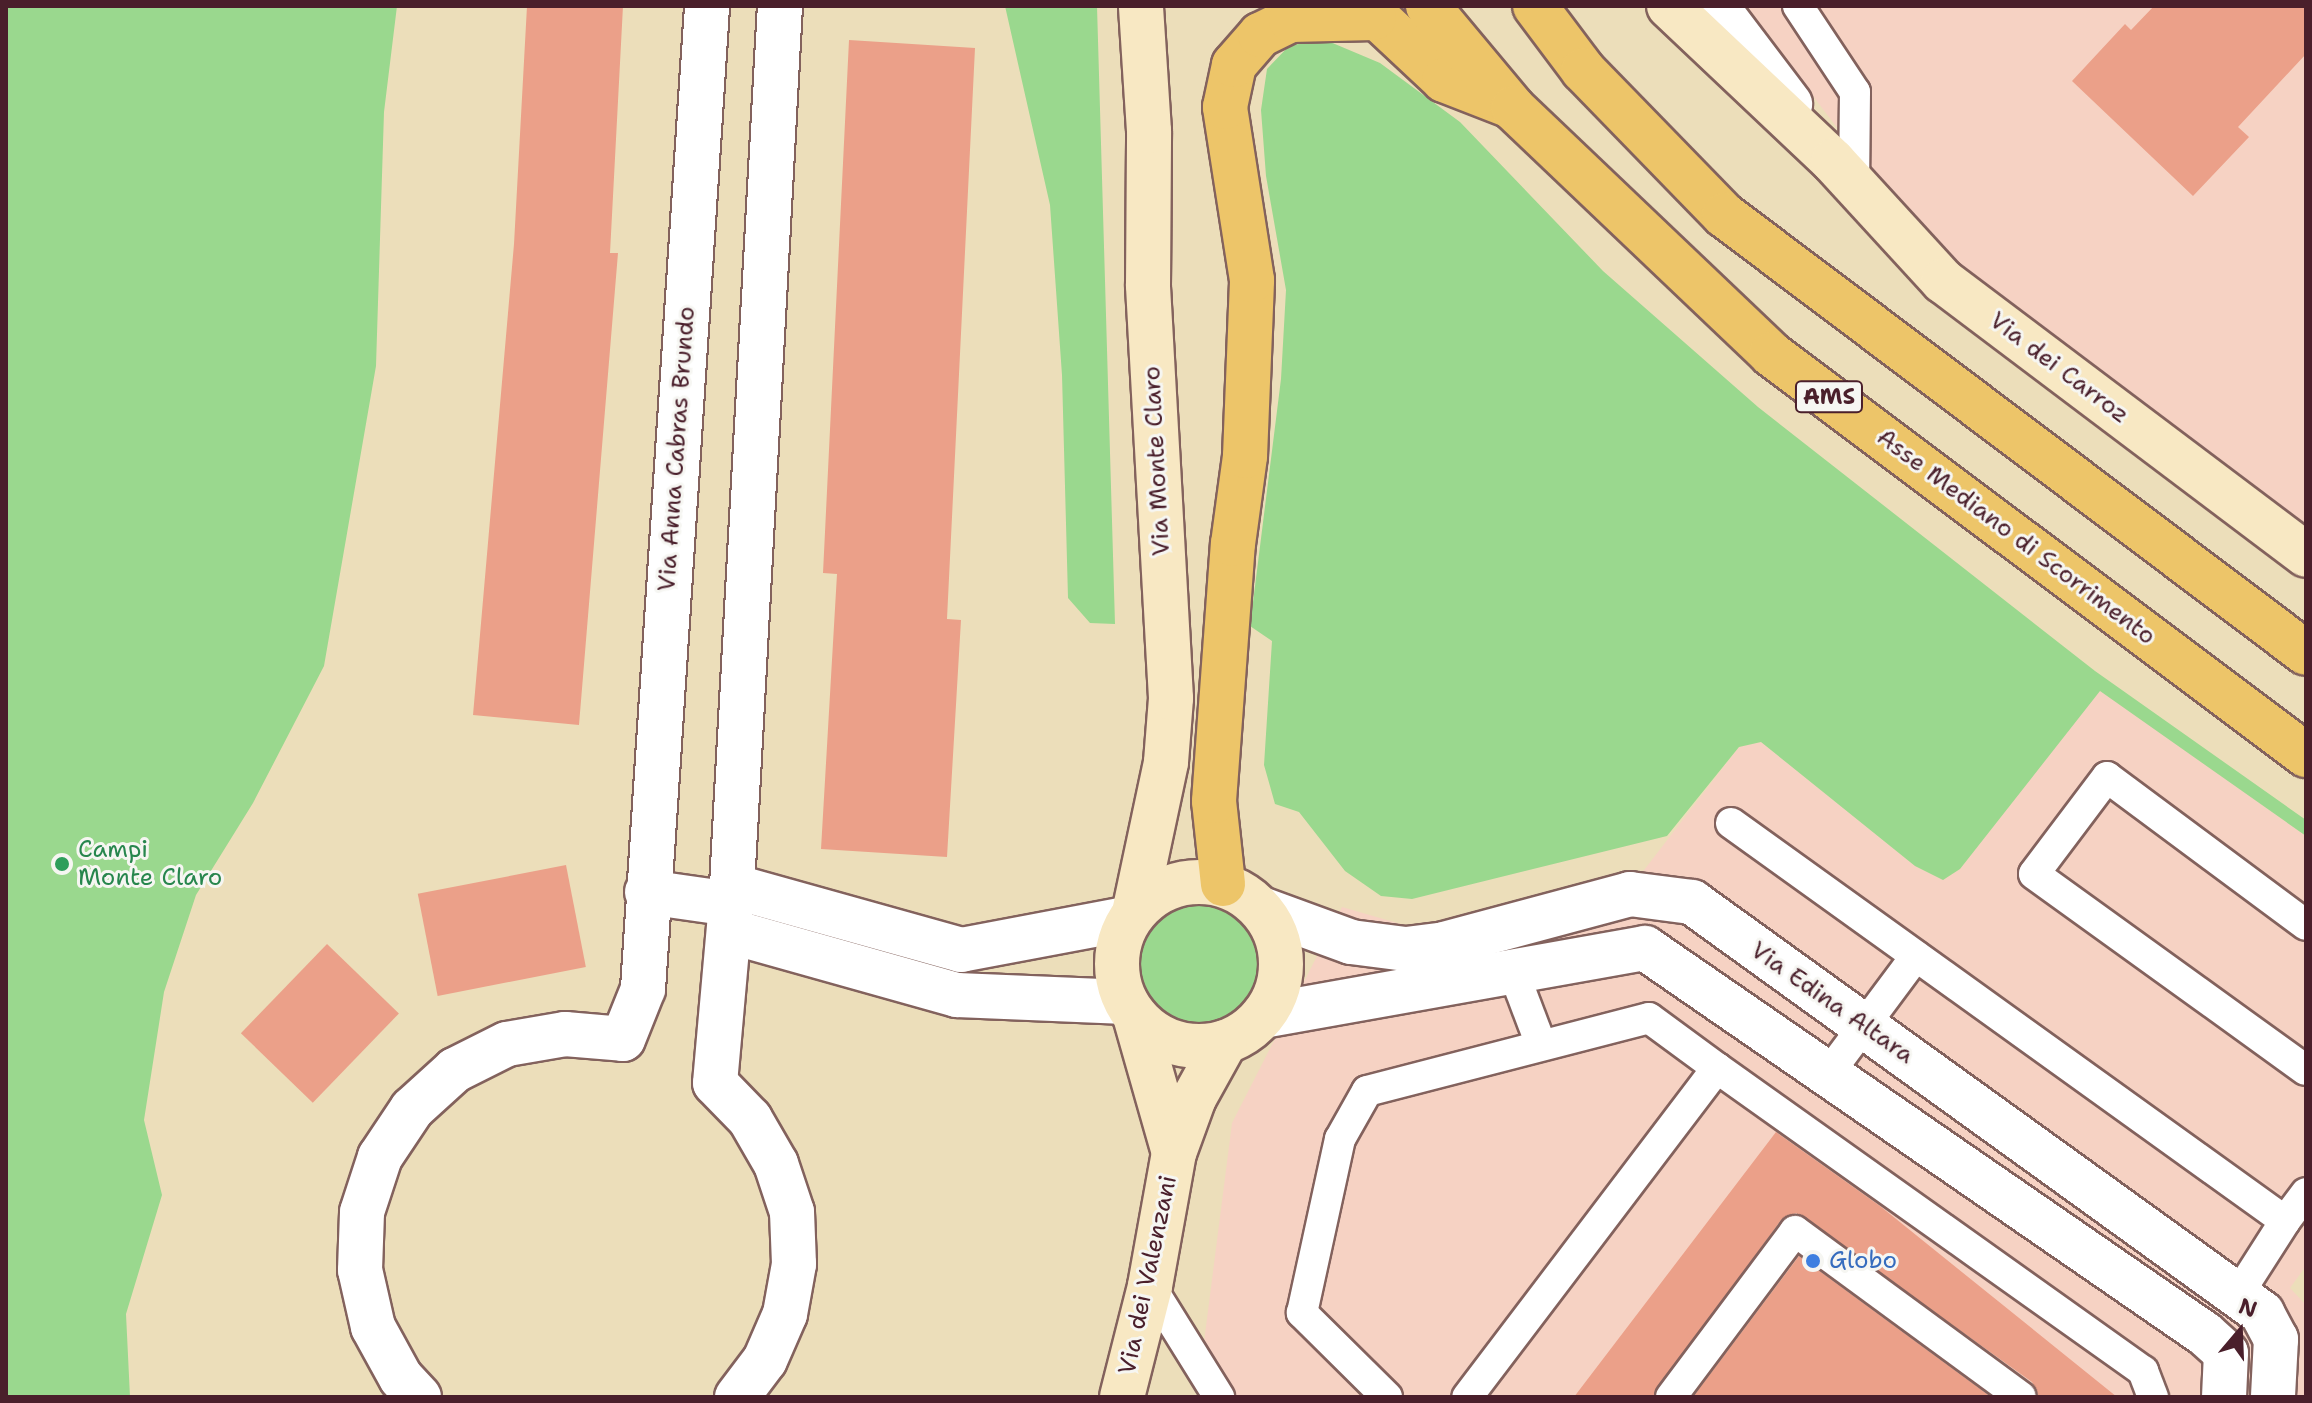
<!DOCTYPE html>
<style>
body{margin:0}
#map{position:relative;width:2312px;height:1403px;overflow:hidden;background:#ecdeba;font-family:"Shantell Sans",sans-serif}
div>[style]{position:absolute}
.built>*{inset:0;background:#f6d2c3}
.green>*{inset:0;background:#9ad88e}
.round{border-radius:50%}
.building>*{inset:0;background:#eba089;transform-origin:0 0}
.roads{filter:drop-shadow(2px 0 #83625d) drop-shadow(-2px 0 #83625d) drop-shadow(0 2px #83625d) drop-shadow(0 -2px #83625d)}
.lane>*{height:30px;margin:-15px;padding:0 15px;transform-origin:15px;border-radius:15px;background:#fff}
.street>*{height:44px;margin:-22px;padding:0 22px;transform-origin:22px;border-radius:22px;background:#fff}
.secondary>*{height:44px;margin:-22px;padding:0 22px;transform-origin:22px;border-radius:22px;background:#f8e8c3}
.secondary>.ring{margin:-22px;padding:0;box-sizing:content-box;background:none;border:44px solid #f8e8c3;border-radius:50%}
.highway>*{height:44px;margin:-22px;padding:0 22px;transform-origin:22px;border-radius:22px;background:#edc569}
.dots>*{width:22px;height:22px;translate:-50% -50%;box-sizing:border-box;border:4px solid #f6f6f2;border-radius:50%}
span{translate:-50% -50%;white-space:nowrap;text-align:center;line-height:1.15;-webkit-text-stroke:6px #f6f6f2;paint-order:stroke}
.shield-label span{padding:2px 6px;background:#f6f6f2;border:2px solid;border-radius:6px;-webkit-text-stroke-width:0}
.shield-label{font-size:22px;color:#4a1f2b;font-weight:700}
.street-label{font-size:24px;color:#4a1f2b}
.leisure-label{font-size:24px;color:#27864d}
.left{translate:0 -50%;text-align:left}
.shop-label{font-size:24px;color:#366cbe}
.frame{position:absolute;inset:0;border:8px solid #4a1f2b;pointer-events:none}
.north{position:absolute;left:2200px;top:1291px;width:80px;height:80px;-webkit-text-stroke:6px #f6f6f2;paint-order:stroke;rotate:19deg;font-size:22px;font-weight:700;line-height:32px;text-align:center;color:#4a1f2b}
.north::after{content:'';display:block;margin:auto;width:28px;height:36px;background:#4a1f2b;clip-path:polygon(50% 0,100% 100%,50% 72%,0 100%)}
</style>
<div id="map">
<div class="built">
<div style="clip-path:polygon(1744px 6px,2306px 6px,2306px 539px,1975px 287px,1911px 224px)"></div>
<div style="clip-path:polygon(2100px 690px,2306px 836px,2306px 1266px,2290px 1288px,2306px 1305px,2306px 1397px,1197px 1397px,1232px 1123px,1342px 907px,1418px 929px,1641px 874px,1739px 747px,1761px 742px,1915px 866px,1943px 880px,1960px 869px)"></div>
</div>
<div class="green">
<div style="clip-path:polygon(6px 6px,397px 6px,384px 112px,376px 366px,324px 666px,253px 803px,196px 895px,164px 992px,144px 1120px,162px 1195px,126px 1314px,130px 1397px,6px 1397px)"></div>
<div style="clip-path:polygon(1005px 6px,1097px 6px,1115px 624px,1090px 623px,1068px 598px,1062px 375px,1050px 205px)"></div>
<div style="clip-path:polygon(1323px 39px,1380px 63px,1460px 122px,1603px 271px,1758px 407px,2095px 671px,2306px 820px,2306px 836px,2100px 691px,1960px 869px,1943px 880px,1915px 866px,1761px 742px,1739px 747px,1667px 836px,1412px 899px,1381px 896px,1345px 871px,1299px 812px,1275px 804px,1264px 765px,1272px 641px,1250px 626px,1281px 379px,1286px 290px,1266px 176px,1261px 110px,1267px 69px,1289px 46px)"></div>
<div class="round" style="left:1125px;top:889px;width:148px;height:148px"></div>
</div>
<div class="building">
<div style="clip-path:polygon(527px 6px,623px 6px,610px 253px,618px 253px,579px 725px,473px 715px,514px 244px)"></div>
<div style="clip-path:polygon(2154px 6px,2306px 6px,2306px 54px,2238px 127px,2249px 137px,2193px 196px,2072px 81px,2125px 24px,2131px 30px)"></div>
<div style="clip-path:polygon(849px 40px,975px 48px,947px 619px,961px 620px,947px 857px,821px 849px,837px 574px,823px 573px)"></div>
<div style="left:566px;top:865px;width:104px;height:151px;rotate:79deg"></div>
<div style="left:327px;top:944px;width:100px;height:124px;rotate:44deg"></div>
<div style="clip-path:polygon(1776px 1132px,1880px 1206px,2117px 1397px,2039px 1397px,2032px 1382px,1796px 1213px,1781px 1220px,1653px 1397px,1574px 1397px)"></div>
<div style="clip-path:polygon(1799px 1256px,1991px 1397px,1693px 1397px)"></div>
</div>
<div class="roads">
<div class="lane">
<div style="left:1798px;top:6px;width:103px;rotate:56.5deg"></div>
<div style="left:1855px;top:92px;width:92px;rotate:90.6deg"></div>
<div style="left:1731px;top:823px;width:682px;rotate:35.69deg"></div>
<div style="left:2285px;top:1221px;width:35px;rotate:-53deg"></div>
<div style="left:2306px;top:925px;width:248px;rotate:-143.4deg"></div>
<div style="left:2107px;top:777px;width:121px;rotate:127deg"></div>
<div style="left:2034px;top:874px;width:335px;rotate:35.8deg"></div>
<div style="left:1513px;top:971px;width:76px;rotate:69.2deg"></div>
<div style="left:1717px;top:1068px;width:523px;rotate:35.42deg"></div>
<div style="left:2143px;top:1371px;width:28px;rotate:69deg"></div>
<div style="left:1828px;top:1074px;width:147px;rotate:-53.3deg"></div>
<div style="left:1150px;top:1286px;width:131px;rotate:58.1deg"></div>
<div style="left:2239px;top:1293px;width:85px;rotate:-57.4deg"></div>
<div style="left:1387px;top:1397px;width:120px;rotate:-135.3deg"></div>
<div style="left:1302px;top:1313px;width:178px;rotate:-77.7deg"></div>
<div style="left:1340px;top:1139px;width:55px;rotate:-60.6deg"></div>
<div style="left:1367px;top:1091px;width:291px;rotate:-14.5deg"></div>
<div style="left:1649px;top:1018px;width:84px;rotate:36.3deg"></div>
<div style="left:1717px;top:1068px;width:413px;rotate:127.2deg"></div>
<div style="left:1671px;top:1397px;width:207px;rotate:-53.2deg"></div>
<div style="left:1795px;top:1231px;width:280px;rotate:36.3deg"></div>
</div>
<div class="street">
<div style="left:1716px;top:6px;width:123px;rotate:52.9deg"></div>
<div style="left:732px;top:886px;width:238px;rotate:15.6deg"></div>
<div style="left:961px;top:950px;width:172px;rotate:-10.7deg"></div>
<div style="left:647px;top:892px;width:85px;rotate:8.1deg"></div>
<div style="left:1261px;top:909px;width:96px;rotate:20.1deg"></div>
<div style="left:1351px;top:942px;width:55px;rotate:7.3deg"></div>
<div style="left:1406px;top:949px;width:38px;rotate:-7deg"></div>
<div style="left:1444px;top:944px;width:193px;rotate:-15deg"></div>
<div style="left:1630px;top:894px;width:63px;rotate:7.4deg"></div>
<div style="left:1692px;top:902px;width:703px;rotate:35.79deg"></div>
<div style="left:2262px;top:1313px;width:30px;rotate:62deg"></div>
<div style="left:2276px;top:1339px;width:58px;rotate:93deg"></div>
<div style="left:729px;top:931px;width:237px;rotate:15.7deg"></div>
<div style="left:957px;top:995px;width:169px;rotate:2.4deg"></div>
<div style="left:1263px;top:1016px;width:388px;rotate:-10.1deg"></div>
<div style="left:1645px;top:948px;width:680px;rotate:34.58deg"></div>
<div style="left:2205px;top:1334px;width:28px;rotate:42deg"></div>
<div style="left:2226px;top:1353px;width:44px;rotate:92.6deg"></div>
<div style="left:419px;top:1397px;width:26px;rotate:-133deg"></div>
<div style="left:401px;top:1378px;width:58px;rotate:-118.8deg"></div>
<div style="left:373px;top:1327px;width:58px;rotate:-102.8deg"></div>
<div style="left:360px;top:1270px;width:58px;rotate:-88deg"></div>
<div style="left:362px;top:1212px;width:58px;rotate:-71.9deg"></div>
<div style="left:380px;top:1157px;width:58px;rotate:-56.3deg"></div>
<div style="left:412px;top:1109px;width:58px;rotate:-42.2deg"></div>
<div style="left:455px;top:1070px;width:58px;rotate:-26.6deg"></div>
<div style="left:507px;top:1044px;width:59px;rotate:-9.8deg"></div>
<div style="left:565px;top:1034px;width:58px;rotate:4.9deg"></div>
<div style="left:623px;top:1039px;width:54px;rotate:-68.2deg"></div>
<div style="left:643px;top:989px;width:985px;rotate:-86.27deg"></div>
<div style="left:737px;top:1397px;width:46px;rotate:-52.9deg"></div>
<div style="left:765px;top:1360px;width:50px;rotate:-66.5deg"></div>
<div style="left:785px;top:1314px;width:51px;rotate:-79.8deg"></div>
<div style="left:794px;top:1264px;width:52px;rotate:-92.2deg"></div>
<div style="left:792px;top:1212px;width:51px;rotate:-108.4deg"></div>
<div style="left:776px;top:1164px;width:52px;rotate:-120deg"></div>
<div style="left:750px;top:1119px;width:50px;rotate:-134.2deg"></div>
<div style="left:715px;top:1083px;width:180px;rotate:-84.9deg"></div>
<div style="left:731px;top:904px;width:899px;rotate:-86.88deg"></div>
</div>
<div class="secondary">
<div style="left:1669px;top:6px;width:226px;rotate:43.4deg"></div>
<div style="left:1833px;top:161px;width:163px;rotate:47.5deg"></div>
<div style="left:1943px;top:281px;width:455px;rotate:37deg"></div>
<div class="ring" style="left:1117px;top:882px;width:120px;height:120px"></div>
<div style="left:1134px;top:913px;width:154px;rotate:-78deg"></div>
<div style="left:1166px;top:762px;width:64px;rotate:-85.5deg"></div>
<div style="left:1171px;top:698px;width:414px;rotate:-93.2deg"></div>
<div style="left:1148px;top:285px;width:154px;rotate:-89.6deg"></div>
<div style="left:1149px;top:131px;width:125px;rotate:-93.7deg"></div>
<div style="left:1135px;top:1016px;width:142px;rotate:74.1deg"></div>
<div style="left:1122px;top:1397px;width:114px;rotate:-75.8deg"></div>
<div style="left:1150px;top:1286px;width:135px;rotate:-79.8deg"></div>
<div style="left:1174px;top:1153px;width:59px;rotate:-70deg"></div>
<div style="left:1194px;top:1098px;width:64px;rotate:-61deg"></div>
</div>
<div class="highway">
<div style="left:1365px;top:6px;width:108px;rotate:43.1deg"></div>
<div style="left:1444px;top:80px;width:69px;rotate:21.3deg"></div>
<div style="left:1428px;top:6px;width:133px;rotate:50.2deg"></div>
<div style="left:1513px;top:108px;width:356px;rotate:43.6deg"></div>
<div style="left:1771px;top:354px;width:669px;rotate:36.85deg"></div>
<div style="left:1535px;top:6px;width:80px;rotate:53.1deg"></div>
<div style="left:1583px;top:70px;width:202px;rotate:45.8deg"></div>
<div style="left:1724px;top:215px;width:728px;rotate:36.96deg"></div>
<div style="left:1223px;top:884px;width:83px;rotate:-96.2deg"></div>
<div style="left:1214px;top:801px;width:258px;rotate:-85.8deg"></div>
<div style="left:1233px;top:544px;width:89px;rotate:-82.2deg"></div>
<div style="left:1245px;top:456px;width:176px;rotate:-87.7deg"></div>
<div style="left:1252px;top:280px;width:175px;rotate:-98.9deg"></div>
<div style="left:1225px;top:107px;width:43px;rotate:-77.9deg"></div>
<div style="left:1234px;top:65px;width:40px;rotate:-49deg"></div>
<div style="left:1260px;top:35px;width:34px;rotate:-26deg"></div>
<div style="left:1291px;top:20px;width:83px;rotate:-1.4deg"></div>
</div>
</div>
<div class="dots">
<div style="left:62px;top:864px;background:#2e9e5b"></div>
<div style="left:1813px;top:1261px;background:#3f7fe0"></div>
</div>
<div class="shield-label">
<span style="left:1829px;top:397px">AMS</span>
</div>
<div class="street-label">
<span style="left:2059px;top:368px;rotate:37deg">Via dei Carroz</span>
<span style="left:677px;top:449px;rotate:-86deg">Via Anna Cabras Brundo</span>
<span style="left:1157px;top:461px;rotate:-93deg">Via Monte Claro</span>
<span style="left:2016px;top:537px;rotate:37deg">Asse Mediano di Scorrimento</span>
<span style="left:1832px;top:1003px;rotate:35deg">Via Edina Altara</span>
<span style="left:1148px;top:1275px;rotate:-78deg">Via dei Valenzani</span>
</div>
<div class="leisure-label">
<span class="left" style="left:78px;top:864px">Campi<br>Monte Claro</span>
</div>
<div class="shop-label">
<span class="left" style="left:1829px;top:1261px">Globo</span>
</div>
<div class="frame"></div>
<div class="north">N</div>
</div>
